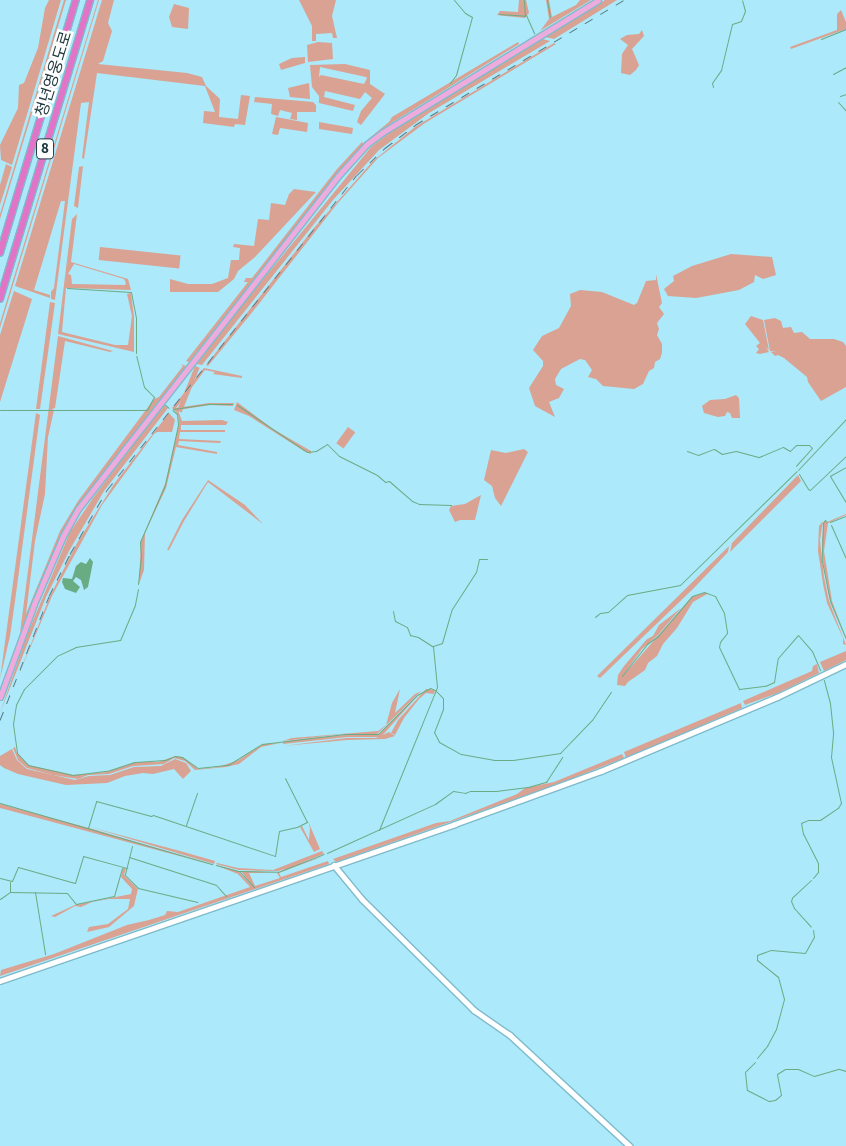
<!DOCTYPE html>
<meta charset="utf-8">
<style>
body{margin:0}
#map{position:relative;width:846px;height:1146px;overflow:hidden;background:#ace9fa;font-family:"Source Sans 3","Noto Sans KR",sans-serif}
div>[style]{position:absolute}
.green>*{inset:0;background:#d9a292;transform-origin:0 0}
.water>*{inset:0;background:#69ac84}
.stream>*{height:1px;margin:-0.5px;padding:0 0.5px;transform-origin:0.5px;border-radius:0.5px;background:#69ac84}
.roads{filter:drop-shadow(1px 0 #7fbbcb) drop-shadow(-1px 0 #7fbbcb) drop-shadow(0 1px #7fbbcb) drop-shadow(0 -1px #7fbbcb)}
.secondary>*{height:4.5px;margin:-2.25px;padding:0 2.25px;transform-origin:2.25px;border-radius:2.25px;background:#fff}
.primary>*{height:5px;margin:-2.5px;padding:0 2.5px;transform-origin:2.5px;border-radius:2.5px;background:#eeacde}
.highway>*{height:5.5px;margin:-2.75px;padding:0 2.75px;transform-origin:2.75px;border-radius:2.75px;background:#e274c8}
.rail>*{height:1px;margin-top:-0.5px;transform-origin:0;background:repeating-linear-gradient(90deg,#537983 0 9px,transparent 0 18px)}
span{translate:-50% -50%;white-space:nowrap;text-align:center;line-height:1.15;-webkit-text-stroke:5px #fefefe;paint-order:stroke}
.shield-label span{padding:1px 4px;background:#fefefe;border:1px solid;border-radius:4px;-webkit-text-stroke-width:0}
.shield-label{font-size:15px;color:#223b41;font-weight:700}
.street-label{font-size:16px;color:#223b41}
</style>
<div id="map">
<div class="green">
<div style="clip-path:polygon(49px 0,61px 0,12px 165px,1px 160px,0 145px,18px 108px,19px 85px,24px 83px,38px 48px,45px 8px)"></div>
<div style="clip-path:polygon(64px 0,66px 0,0 219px,0 214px)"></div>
<div style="clip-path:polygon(98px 0,99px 0,0 328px,0 323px)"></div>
<div style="clip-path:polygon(102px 0,114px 0,108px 23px,112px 31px,103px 61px,98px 64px,187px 73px,202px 77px,206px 86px,220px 99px,219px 117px,238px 119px,241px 95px,250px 96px,245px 125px,235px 124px,234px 127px,203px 123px,204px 111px,215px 112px,205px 86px,97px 73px,84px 159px,82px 158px,89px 102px,81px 103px,55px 300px,51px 299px,51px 292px,54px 288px,65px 201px,61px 201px,34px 290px,50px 295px,50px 298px,15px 286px)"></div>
<div style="clip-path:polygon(299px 0,336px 0,332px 16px,337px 38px,333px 38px,332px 33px,316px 34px,316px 41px,312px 41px,312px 26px)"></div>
<div style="clip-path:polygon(519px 0,526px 0,529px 13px,525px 18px,497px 15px,500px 11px,518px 12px)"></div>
<div style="clip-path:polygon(546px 0,549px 0,552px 17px,576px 5px,580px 0,591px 0,525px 40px,540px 31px,549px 19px)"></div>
<div style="clip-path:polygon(605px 0,617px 0,554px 39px,545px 37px)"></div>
<div style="clip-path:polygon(174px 4px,189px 8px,188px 29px,172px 27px,169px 17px)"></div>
<div style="clip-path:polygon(841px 10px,846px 22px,846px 29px,791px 49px,790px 47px,837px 30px,837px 14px)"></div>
<div style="clip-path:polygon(642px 30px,644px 36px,632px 49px,639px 65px,636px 70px,630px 75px,621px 73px,622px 54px,628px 45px,620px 39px,627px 35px,639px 34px)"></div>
<div style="clip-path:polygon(543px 39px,550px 41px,429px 113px,379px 150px,333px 200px,202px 365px,197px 364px,230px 320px,371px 147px,397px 127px)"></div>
<div style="clip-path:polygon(318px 42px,332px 43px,333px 59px,308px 62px,307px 45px)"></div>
<div style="clip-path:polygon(518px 42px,519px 44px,393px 122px,369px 139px,367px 140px,389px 122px,392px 117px)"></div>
<div style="clip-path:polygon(554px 43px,556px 44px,425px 123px,378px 158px,337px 204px,250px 315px,208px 366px,206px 365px,314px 228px,373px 161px,415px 127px)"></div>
<div style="clip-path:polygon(305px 57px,305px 63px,281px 70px,279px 64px,292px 58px)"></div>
<div style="clip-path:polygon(evenodd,345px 64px,370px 70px,370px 84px,385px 94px,361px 125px,357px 122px,361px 111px,372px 98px,365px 92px,360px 99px,325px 91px,324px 97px,355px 105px,353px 111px,319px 103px,319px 96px,312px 87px,310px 65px,345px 64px,320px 67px,366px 77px,367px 78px,364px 84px,321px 75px,319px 77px,320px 67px)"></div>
<div style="clip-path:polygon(309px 83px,310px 99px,290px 97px,288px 88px)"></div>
<div style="clip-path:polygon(255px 97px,313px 102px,316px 105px,316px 112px,297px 112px,297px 120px,290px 119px,292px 113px,280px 110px,278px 116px,271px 114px,272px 104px,254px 102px)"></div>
<div style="clip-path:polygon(276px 117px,308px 123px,307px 132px,280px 128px,278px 135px,272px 134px)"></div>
<div style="clip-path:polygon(319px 122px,353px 128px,352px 134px,319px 129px)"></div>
<div style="clip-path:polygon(362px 142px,364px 144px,340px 170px,189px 362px,186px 361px,248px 282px,244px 282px,246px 278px,252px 278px,337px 169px)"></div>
<div style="clip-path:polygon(6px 164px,12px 167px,0 205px,0 185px)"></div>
<div style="clip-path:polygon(83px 166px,78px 208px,74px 206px,79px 167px)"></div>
<div style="clip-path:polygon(294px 189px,316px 192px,255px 257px,238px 271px,234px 279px,218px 292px,170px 292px,170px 279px,188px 284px,212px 284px,228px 278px,231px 260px,239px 260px,240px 248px,233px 247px,234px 244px,254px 246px,258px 219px,269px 220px,271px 203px,285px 205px,289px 194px)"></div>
<div style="clip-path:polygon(evenodd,77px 214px,71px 262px,128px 279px,131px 290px,66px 288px,62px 332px,115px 345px,128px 345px,132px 316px,127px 294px,131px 293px,134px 317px,134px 352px,58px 334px,72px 219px,77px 214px,74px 264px,124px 279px,126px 283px,125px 285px,72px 284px,71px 275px,68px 274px,74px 264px)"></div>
<div style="left:100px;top:247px;width:81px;height:13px;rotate:6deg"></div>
<div style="clip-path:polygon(731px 254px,772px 257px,776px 275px,763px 279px,755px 275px,754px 282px,739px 290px,696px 298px,668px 296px,664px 289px,674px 281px,673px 276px,692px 266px)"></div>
<div style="clip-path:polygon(656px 274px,662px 303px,659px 307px,664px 314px,657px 323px,659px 329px,657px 335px,662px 344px,662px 353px,660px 359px,655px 362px,654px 368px,649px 371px,643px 384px,634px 389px,603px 386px,596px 379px,588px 377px,592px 370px,585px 360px,580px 359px,561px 369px,555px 379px,556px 385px,564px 389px,559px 398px,549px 402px,555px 417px,535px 406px,529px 388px,543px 366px,543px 361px,533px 350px,542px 336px,559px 328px,571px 306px,570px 294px,580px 290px,602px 292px,634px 305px,637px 303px,646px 281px,656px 280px)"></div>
<div style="clip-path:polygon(14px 291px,32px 299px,0 402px,0 335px)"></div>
<div style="clip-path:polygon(50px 302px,55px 303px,40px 409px,36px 409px)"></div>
<div style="clip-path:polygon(751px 316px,763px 320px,769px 350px,766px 347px,769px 352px,760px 354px,756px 353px,759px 349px,756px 346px,760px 343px,745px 324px)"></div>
<div style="clip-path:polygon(775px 318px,781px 321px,783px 328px,791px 327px,794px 333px,802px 332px,810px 339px,834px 339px,843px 342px,846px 346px,846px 387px,821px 401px,808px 382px,807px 377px,784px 358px,778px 355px,775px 356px,771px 352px,776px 352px,770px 351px,764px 320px)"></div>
<div style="clip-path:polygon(58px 336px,113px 351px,110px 352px,65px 341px,55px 408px,52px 409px,54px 410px,48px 437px,45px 494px,35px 541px,26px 614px,60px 531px,78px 501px,154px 399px,159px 397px,183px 366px,181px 364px,186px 366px,77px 507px,61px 535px,20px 633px)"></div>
<div style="left:195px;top:366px;width:5px;height:48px;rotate:22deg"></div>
<div style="clip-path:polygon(204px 368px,242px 376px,242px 378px,213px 374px,215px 372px,205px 370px,176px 408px,209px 403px,234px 403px,233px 406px,210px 405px,178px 410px,182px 421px,222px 420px,228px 422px,226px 425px,181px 425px,181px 430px,225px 430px,225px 432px,180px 432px,179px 439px,221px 441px,220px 443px,179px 441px,178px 445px,217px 452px,217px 454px,176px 447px,166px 488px,145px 533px,144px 570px,139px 584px,141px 541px,165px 484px,179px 424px,178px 414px,172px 408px)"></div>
<div style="clip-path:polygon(736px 395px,739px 398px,740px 418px,732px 418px,730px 413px,727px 412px,725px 416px,718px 417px,704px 413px,702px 406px,710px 400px,725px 399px)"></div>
<div style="clip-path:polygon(237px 402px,273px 429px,311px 451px,311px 454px,304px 451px,249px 416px,234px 410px)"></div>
<div style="clip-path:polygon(163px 405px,168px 408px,104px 491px,69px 551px,46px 597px,0 713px,27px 635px,70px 532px,93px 498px)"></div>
<div style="clip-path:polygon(36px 413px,40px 415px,15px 601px,10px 636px,0 679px)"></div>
<div style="clip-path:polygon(169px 413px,175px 420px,172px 432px,157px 432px,154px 434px,102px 505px,52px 596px,17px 679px,50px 596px,77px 543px,114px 484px)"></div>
<div style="left:348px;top:427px;width:9px;height:20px;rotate:36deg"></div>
<div style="clip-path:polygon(524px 449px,528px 452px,501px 506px,495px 498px,492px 486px,484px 480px,491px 450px,506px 453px)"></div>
<div style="clip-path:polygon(798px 475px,801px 481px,730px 552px,732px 543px)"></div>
<div style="clip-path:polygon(208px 480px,245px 505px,263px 524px,208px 482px,184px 521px,169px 550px,167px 550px,182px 520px)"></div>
<div style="clip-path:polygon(481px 495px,475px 520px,460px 520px,455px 522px,449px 510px,451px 506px,465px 504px)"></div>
<div style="clip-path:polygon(846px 514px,846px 515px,828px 523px,824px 551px,832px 601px,846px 638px,830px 600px,823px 561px,822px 540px,824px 521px,827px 522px)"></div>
<div style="clip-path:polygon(823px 521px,820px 540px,824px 577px,829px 601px,846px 645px,843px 644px,843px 638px,827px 603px,823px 584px,818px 551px,819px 526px)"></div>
<div style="clip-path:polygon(729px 546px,728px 552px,694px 588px,600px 678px,597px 676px)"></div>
<div style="clip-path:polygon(704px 593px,709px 593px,693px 602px,677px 628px,663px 644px,657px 656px,648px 663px,645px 670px,628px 682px,625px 686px,617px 685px,618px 675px,624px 666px,647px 639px,653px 636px,659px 625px,681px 608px,658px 635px,642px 649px,622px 677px,692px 597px)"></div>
<div style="clip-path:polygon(846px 651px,846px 660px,824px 671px,820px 662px)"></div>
<div style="clip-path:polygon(817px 664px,819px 673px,778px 693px,745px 705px,743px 701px,812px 671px,813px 666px)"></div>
<div style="clip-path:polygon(400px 689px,395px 713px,415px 694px,421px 691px,377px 734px,344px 734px,282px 741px,292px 738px,378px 731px,386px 725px,392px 703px)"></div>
<div style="clip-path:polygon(426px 689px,435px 690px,434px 694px,426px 693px,419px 699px,404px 718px,395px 735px,391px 733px,398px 720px)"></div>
<div style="clip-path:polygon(421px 692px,381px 737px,347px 737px,283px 744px,283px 742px,293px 740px,344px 735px,378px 735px)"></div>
<div style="clip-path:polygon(741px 703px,742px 708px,626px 758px,624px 752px)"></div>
<div style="clip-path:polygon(389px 732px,395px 736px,385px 739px,347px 740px,283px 746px,347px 738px,376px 738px)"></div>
<div style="clip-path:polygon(280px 743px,261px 747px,239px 764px,226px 767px,195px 770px,185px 761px,174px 758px,164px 764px,133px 766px,109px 774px,88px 775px,78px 779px,53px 775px,27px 768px,18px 760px,13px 748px,15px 747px,17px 753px,28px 765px,73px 775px,107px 772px,135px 762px,158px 762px,176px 756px,182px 757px,198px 769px,218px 767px,239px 760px,263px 744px)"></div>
<div style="clip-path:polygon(12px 749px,17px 760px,27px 769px,75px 780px,89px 776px,110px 775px,134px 767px,161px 766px,175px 759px,186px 763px,191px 771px,183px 779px,174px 769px,153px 774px,143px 773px,125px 776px,107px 783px,66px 785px,18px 774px,4px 768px,0 765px,0 756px)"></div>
<div style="clip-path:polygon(622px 754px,624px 758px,553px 786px,336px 862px,333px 859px,436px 823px,450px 821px,517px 794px,525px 788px,554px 782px)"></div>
<div style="clip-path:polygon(0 804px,89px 828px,213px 865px,4px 809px,0 808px)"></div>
<div style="clip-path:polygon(308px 821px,320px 849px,314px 852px,300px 827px,302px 826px,309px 840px,310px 828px)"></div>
<div style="clip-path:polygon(90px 827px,180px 851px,215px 861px,214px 864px)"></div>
<div style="clip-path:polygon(evenodd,322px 851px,324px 854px,298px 864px,324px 856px,281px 872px,279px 873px,281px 877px,328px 861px,329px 864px,0 976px,1px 970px,54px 954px,127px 925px,149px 920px,165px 915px,167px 911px,178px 912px,250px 887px,238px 874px,215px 865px,238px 871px,253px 887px,241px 871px,278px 873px,285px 869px,278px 871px,239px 870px,216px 864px,217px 863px,238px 868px,273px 870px,322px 851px,249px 873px,277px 873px,280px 878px,255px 886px,249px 873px)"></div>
<div style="clip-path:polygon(123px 868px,126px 868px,124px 875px,138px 889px,136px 897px,134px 906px,109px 927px,87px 932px,89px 927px,108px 924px,128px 909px,130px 899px,109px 899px,92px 902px,81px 907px,75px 906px,55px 917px,51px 916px,75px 905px,131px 894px,132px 889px,121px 877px)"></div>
</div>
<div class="water">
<div style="clip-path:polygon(90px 558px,93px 562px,88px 587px,84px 590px,81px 580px,76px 577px,73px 581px,80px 587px,76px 593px,65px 589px,62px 582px,63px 578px,72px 579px,76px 566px,81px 562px,86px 564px)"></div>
</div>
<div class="stream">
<div style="left:547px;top:0;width:17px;rotate:80deg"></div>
<div style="left:499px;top:14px;width:26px;rotate:4deg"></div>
<div style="left:525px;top:16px;width:16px;rotate:-94deg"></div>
<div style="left:526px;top:15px;width:20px;rotate:66deg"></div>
<div style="left:821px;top:39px;width:27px;rotate:-22deg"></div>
<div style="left:833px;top:74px;width:15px;rotate:-28deg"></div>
<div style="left:450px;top:83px;width:10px;rotate:-53deg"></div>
<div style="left:456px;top:75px;width:60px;rotate:-74.6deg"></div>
<div style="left:472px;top:17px;width:8px;rotate:-150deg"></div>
<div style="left:465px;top:13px;width:17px;rotate:-130deg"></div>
<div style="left:713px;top:87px;width:4px;rotate:-104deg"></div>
<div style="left:712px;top:83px;width:16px;rotate:-55deg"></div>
<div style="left:721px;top:70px;width:47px;rotate:-76.6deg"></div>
<div style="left:732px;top:24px;width:9px;rotate:-18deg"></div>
<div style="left:741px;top:21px;width:11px;rotate:-68deg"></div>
<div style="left:745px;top:11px;width:11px;rotate:-105deg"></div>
<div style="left:840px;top:96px;width:6px;rotate:-18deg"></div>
<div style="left:838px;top:102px;width:12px;rotate:48deg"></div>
<div style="left:67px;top:288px;width:64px;rotate:3.6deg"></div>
<div style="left:131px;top:292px;width:25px;rotate:79deg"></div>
<div style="left:136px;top:317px;width:36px;rotate:90deg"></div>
<div style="left:164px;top:404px;width:6px;rotate:39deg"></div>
<div style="left:237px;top:405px;width:84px;rotate:33.9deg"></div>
<div style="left:307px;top:452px;width:9px;rotate:-6deg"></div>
<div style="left:316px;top:451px;width:13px;rotate:-32deg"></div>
<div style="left:327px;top:444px;width:17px;rotate:45deg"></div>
<div style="left:339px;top:456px;width:42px;rotate:26.6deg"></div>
<div style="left:377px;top:475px;width:11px;rotate:41deg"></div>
<div style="left:385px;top:482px;width:4px;rotate:-14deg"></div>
<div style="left:389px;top:481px;width:30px;rotate:41deg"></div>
<div style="left:412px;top:501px;width:8px;rotate:23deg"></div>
<div style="left:419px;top:504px;width:32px;rotate:2deg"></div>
<div style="left:173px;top:409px;width:37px;rotate:-8deg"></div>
<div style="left:210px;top:404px;width:22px"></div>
<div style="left:0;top:410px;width:147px"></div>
<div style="left:147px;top:410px;width:15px;rotate:-62deg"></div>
<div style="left:154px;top:397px;width:14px;rotate:-135deg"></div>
<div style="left:144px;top:387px;width:32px;rotate:-104deg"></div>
<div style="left:687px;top:451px;width:12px;rotate:20deg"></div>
<div style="left:698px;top:455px;width:17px;rotate:-21deg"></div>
<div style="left:714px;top:449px;width:9px;rotate:32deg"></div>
<div style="left:722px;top:454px;width:14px;rotate:-12deg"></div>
<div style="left:736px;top:451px;width:24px;rotate:15deg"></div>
<div style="left:759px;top:457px;width:26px;rotate:-23deg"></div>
<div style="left:783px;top:447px;width:8px;rotate:30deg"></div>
<div style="left:790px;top:451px;width:8px;rotate:-45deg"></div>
<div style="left:796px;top:445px;width:13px"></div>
<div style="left:809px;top:445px;width:4px;rotate:45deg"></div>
<div style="left:812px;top:448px;width:24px;rotate:132deg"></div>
<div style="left:846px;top:467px;width:18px;rotate:151deg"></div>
<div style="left:830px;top:476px;width:31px;rotate:59deg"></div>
<div style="left:798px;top:470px;width:70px;rotate:-46.7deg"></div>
<div style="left:799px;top:474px;width:17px;rotate:59deg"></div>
<div style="left:808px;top:489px;width:2px;rotate:27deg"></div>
<div style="left:810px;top:490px;width:50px;rotate:-43.4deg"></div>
<div style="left:827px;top:522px;width:3px;rotate:-135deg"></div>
<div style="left:825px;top:520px;width:4px;rotate:124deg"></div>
<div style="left:823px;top:523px;width:38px;rotate:92deg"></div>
<div style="left:822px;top:561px;width:41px;rotate:78.7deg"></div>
<div style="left:830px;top:601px;width:41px;rotate:67.2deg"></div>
<div style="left:830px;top:522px;width:17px;rotate:-21deg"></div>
<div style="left:831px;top:525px;width:37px;rotate:66deg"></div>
<div style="left:138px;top:584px;width:27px;rotate:-84deg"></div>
<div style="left:141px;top:557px;width:15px;rotate:-94deg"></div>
<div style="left:140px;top:542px;width:62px;rotate:-66.3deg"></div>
<div style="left:165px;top:485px;width:61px;rotate:-77.8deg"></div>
<div style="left:178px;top:425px;width:11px;rotate:-95deg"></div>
<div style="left:177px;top:414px;width:6px;rotate:-141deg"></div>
<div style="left:138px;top:589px;width:16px;rotate:101deg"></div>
<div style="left:135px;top:605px;width:38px;rotate:113deg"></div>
<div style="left:120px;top:640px;width:45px;rotate:171deg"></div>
<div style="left:76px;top:647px;width:21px;rotate:155deg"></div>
<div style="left:57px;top:656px;width:47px;rotate:135deg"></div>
<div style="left:24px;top:689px;width:18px;rotate:117deg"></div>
<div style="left:16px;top:705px;width:19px;rotate:99deg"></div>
<div style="left:13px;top:724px;width:29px;rotate:82deg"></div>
<div style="left:17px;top:753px;width:16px;rotate:47deg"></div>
<div style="left:28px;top:765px;width:46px;rotate:12.5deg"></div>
<div style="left:73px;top:775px;width:34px;rotate:-7deg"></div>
<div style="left:107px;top:771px;width:29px;rotate:-18deg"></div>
<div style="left:135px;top:762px;width:30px;rotate:-4deg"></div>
<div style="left:165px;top:760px;width:11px;rotate:-22deg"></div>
<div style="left:175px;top:756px;width:7px;rotate:8deg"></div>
<div style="left:182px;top:757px;width:19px;rotate:35deg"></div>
<div style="left:198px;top:768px;width:30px;rotate:-6deg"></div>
<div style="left:228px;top:765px;width:40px;rotate:-32deg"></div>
<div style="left:262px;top:744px;width:83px;rotate:-7deg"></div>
<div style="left:344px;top:734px;width:34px"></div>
<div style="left:378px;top:734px;width:55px;rotate:-45deg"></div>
<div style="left:417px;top:695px;width:15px;rotate:-28deg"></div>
<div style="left:430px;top:688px;width:5px;rotate:22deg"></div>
<div style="left:435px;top:690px;width:11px;rotate:45deg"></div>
<div style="left:443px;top:698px;width:11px;rotate:90deg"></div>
<div style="left:443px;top:709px;width:25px;rotate:111deg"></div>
<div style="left:434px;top:732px;width:11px;rotate:63deg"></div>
<div style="left:439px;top:742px;width:25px;rotate:29deg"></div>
<div style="left:461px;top:754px;width:34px;rotate:10deg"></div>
<div style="left:494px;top:760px;width:19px"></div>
<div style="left:513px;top:760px;width:48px;rotate:-8.5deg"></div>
<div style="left:560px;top:753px;width:46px;rotate:-45.9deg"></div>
<div style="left:592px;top:720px;width:34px;rotate:-56deg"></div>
<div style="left:393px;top:611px;width:10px;rotate:79deg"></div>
<div style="left:395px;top:621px;width:13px;rotate:27deg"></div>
<div style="left:407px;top:627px;width:9px;rotate:69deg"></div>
<div style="left:410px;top:635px;width:8px;rotate:14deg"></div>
<div style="left:418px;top:637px;width:17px;rotate:33deg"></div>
<div style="left:595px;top:617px;width:6px;rotate:-39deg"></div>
<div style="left:600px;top:613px;width:8px;rotate:-7deg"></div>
<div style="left:608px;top:612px;width:25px;rotate:-42deg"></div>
<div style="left:627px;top:595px;width:54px;rotate:-10.7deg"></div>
<div style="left:680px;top:585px;width:163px;rotate:-44.3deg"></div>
<div style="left:622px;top:676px;width:41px;rotate:-52deg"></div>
<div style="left:647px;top:644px;width:14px;rotate:-36deg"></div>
<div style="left:658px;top:636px;width:52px;rotate:-49.6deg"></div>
<div style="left:692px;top:596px;width:13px;rotate:-18deg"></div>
<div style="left:704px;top:592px;width:12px;rotate:20deg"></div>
<div style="left:715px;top:596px;width:19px;rotate:62deg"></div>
<div style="left:724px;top:613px;width:20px;rotate:81deg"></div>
<div style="left:727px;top:633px;width:11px;rotate:128deg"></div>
<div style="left:720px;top:642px;width:5px;rotate:101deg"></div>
<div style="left:719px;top:647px;width:47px;rotate:64.5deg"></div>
<div style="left:739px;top:689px;width:26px;rotate:-7deg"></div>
<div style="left:765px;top:686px;width:10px;rotate:-24deg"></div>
<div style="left:774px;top:682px;width:24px;rotate:-81deg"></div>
<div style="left:778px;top:658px;width:30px;rotate:-49deg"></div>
<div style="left:798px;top:635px;width:21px;rotate:49deg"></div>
<div style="left:812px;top:651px;width:21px;rotate:67deg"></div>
<div style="left:0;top:803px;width:221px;rotate:16.1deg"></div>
<div style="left:186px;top:825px;width:34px;rotate:-71deg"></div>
<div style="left:88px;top:828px;width:28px;rotate:-73deg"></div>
<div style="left:96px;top:801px;width:57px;rotate:15.3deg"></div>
<div style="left:151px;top:816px;width:2px;rotate:-27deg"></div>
<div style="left:153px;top:815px;width:129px;rotate:18.6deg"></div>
<div style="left:275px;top:856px;width:25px;rotate:-81deg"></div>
<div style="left:279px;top:831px;width:18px;rotate:-13deg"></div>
<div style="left:297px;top:827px;width:11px;rotate:-27deg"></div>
<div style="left:307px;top:822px;width:49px;rotate:-116.6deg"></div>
<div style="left:379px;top:830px;width:154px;rotate:-67.9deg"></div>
<div style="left:437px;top:687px;width:41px;rotate:-95.6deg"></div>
<div style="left:433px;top:646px;width:9px;rotate:-18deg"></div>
<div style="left:442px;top:643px;width:35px;rotate:-74deg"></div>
<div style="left:452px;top:609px;width:44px;rotate:-57deg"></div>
<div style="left:476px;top:572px;width:13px;rotate:-77deg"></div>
<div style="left:479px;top:559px;width:8px"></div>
<div style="left:132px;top:846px;width:30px;rotate:104deg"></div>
<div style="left:125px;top:875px;width:18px;rotate:45deg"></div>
<div style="left:138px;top:888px;width:61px;rotate:13.3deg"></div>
<div style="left:327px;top:853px;width:119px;rotate:-24.4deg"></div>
<div style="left:435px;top:804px;width:22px;rotate:-36deg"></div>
<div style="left:453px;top:791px;width:12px;rotate:9deg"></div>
<div style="left:465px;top:793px;width:5px;rotate:-22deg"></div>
<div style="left:470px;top:791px;width:26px"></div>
<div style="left:496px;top:791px;width:32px;rotate:-7deg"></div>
<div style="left:528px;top:787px;width:19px;rotate:-16deg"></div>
<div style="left:546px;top:782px;width:30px;rotate:-57deg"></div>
<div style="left:129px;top:857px;width:91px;rotate:17.8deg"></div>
<div style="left:216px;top:885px;width:15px;rotate:48deg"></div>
<div style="left:216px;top:865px;width:24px;rotate:15deg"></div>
<div style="left:239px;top:871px;width:22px;rotate:47deg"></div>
<div style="left:239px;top:871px;width:39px;rotate:1deg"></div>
<div style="left:278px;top:872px;width:49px;rotate:-21.4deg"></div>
<div style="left:0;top:878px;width:12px;rotate:14deg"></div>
<div style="left:12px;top:881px;width:15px;rotate:-67deg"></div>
<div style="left:18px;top:867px;width:59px;rotate:15.7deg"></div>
<div style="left:75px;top:883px;width:28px;rotate:-73deg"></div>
<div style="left:83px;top:856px;width:46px;rotate:15.3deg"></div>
<div style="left:813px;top:878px;width:8px;rotate:-50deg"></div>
<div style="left:818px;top:872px;width:9px;rotate:-90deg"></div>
<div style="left:818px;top:863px;width:33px;rotate:-117deg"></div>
<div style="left:803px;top:834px;width:11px;rotate:-100deg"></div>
<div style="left:801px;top:823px;width:8px;rotate:-23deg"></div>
<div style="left:808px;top:820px;width:12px"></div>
<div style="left:820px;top:820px;width:22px;rotate:-34deg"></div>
<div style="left:838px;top:808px;width:6px;rotate:-59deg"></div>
<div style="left:841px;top:803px;width:47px;rotate:-102.3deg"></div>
<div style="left:831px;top:757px;width:25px;rotate:-85deg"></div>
<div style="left:833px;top:732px;width:29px;rotate:-96deg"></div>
<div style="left:830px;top:703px;width:24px;rotate:-105deg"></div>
<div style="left:811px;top:880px;width:26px;rotate:137deg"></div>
<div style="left:792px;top:898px;width:3px;rotate:108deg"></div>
<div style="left:791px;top:901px;width:8px;rotate:67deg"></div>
<div style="left:794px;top:908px;width:25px;rotate:48deg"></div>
<div style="left:10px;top:882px;width:10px;rotate:90deg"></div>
<div style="left:10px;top:892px;width:57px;rotate:1deg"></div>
<div style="left:67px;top:893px;width:14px;rotate:51deg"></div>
<div style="left:76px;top:904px;width:39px;rotate:-12deg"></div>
<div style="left:114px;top:896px;width:29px;rotate:-74deg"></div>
<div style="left:35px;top:892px;width:63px;rotate:80.8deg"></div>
<div style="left:0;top:899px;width:12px;rotate:-35deg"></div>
<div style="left:757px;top:1058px;width:16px;rotate:-50deg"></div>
<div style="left:767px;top:1046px;width:19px;rotate:-62deg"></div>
<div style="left:776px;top:1029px;width:31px;rotate:-75deg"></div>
<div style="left:784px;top:999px;width:23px;rotate:-105deg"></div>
<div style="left:778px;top:977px;width:27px;rotate:-141deg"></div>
<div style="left:757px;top:960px;width:5px;rotate:-90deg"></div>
<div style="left:757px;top:955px;width:15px;rotate:-20deg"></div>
<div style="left:771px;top:950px;width:34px;rotate:5deg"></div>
<div style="left:805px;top:953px;width:18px;rotate:-61deg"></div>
<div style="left:814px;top:937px;width:7px;rotate:-98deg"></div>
<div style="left:755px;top:1062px;width:14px;rotate:135deg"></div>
<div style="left:745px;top:1072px;width:18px;rotate:84deg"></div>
<div style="left:747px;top:1090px;width:25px;rotate:27deg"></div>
<div style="left:769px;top:1101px;width:6px;rotate:-9deg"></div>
<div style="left:775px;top:1100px;width:8px;rotate:-40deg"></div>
<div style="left:781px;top:1095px;width:21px;rotate:-101deg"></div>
<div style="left:777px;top:1074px;width:9px;rotate:-32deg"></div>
<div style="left:785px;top:1069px;width:13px"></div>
<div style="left:798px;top:1069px;width:17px;rotate:24deg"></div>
<div style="left:814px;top:1076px;width:26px;rotate:-16deg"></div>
<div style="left:839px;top:1069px;width:7px;rotate:16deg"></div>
</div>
<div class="roads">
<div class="secondary">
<div style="left:334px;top:865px;width:44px;rotate:50.5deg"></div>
<div style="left:362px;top:899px;width:158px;rotate:44.7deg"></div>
<div style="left:474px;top:1010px;width:44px;rotate:34.8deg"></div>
<div style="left:510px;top:1035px;width:163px;rotate:42.8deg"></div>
<div style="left:0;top:981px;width:481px;rotate:-19deg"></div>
<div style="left:455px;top:824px;width:155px;rotate:-20deg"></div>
<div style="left:601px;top:771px;width:191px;rotate:-22.8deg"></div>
<div style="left:777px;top:697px;width:76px;rotate:-25.6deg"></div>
</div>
<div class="primary">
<div style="left:0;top:697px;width:99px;rotate:-69.9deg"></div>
<div style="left:34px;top:604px;width:74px;rotate:-66.9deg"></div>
<div style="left:63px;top:536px;width:31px;rotate:-61deg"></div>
<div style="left:78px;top:509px;width:422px;rotate:-52deg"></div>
<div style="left:338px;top:176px;width:43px;rotate:-47.8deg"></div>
<div style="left:367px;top:144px;width:20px;rotate:-37deg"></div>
<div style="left:383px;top:132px;width:252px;rotate:-31.5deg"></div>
</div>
<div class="highway">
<div style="left:0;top:253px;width:264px;rotate:-73.3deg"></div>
<div style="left:0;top:299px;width:312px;rotate:-73.2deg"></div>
</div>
</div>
<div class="rail">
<div style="left:0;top:720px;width:133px;rotate:-68.4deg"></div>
<div style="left:49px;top:596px;width:47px;rotate:-63.4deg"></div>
<div style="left:70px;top:554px;width:74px;rotate:-60deg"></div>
<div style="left:107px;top:490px;width:402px;rotate:-51.6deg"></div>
<div style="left:357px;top:175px;width:39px;rotate:-44deg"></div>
<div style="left:385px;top:148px;width:38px;rotate:-37deg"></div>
<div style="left:415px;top:125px;width:244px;rotate:-30.9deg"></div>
</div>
<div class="shield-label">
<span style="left:45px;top:149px">8</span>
</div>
<div class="street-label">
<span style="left:54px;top:74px;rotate:-73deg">청년영웅도로</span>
</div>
</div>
